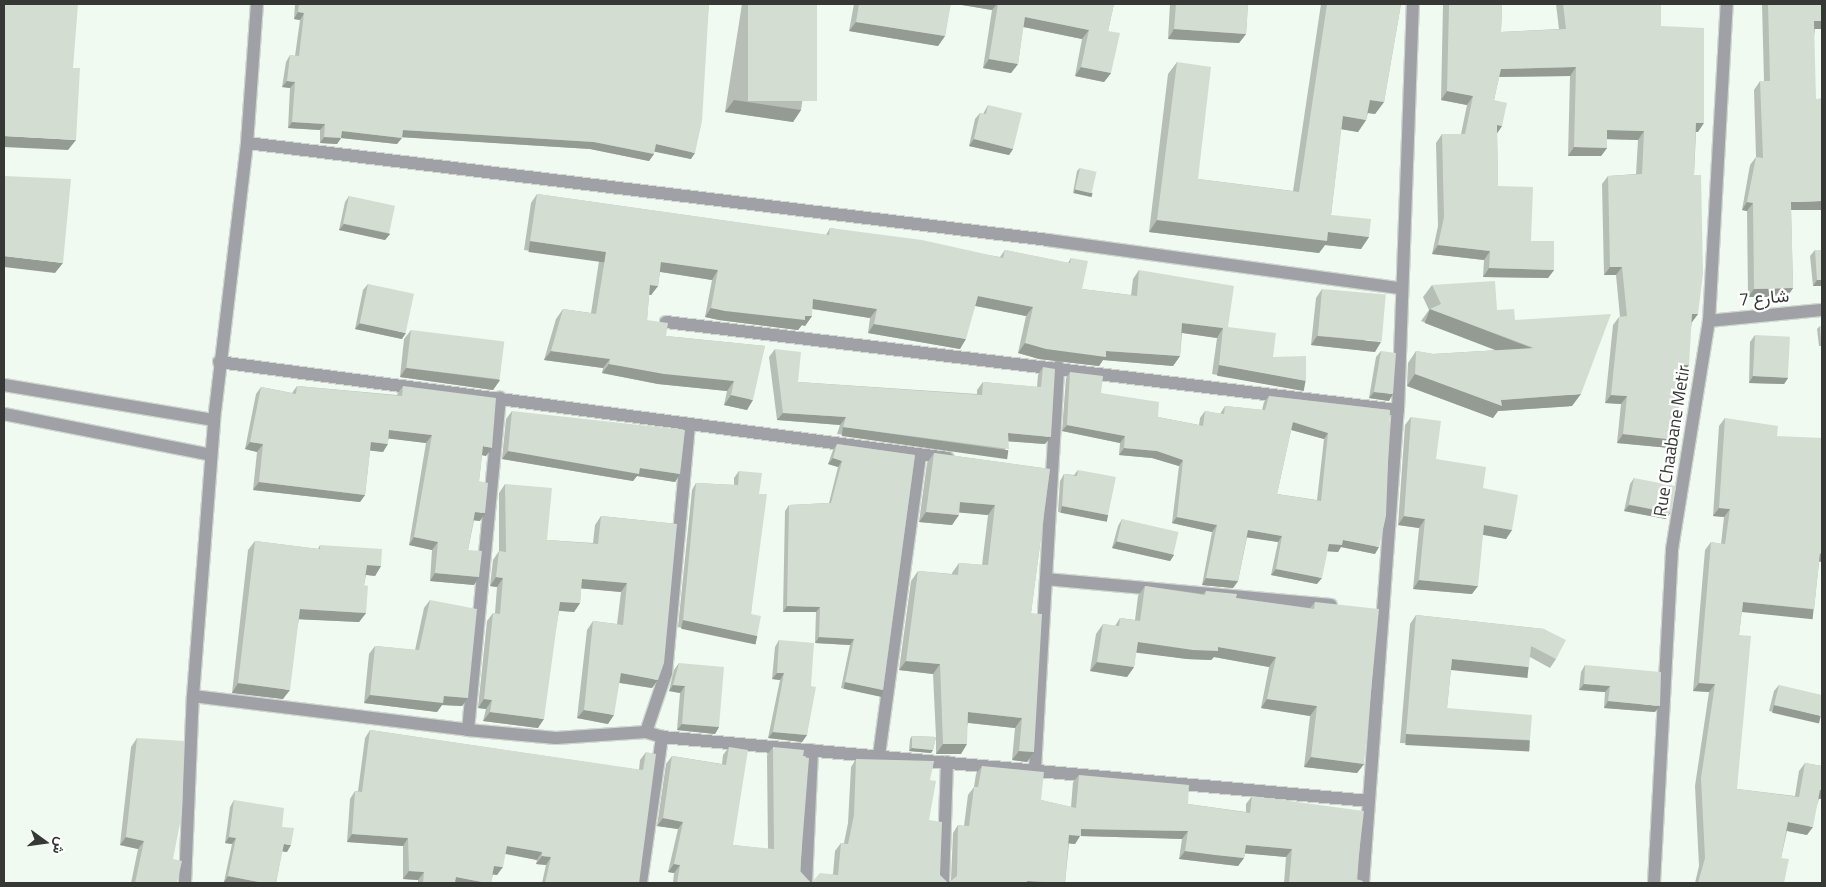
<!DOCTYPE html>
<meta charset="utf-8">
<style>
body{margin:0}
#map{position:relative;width:1826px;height:887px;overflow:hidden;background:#f1faf0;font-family:"Titillium Web",Vazirmatn,sans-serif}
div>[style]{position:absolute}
.roads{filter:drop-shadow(1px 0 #cfd7ce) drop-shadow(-1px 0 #cfd7ce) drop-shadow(0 1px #cfd7ce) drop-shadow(0 -1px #cfd7ce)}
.minor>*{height:12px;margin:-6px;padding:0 6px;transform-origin:6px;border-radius:6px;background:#9fa1a6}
.wall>*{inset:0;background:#b6beb5}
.shaded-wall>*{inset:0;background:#949b93;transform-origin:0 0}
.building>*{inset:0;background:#d4ddd2;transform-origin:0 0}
span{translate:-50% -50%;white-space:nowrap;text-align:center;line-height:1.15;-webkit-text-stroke:4.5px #fff;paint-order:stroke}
.street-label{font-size:18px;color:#353834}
.frame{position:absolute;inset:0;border:5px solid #353834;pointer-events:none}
.north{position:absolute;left:20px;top:817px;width:50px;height:50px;-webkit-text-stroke:4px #fff;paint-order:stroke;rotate:104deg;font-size:14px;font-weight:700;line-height:20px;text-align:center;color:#353834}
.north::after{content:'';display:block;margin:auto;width:18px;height:22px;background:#353834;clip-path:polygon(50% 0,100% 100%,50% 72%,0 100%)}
</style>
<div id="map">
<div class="roads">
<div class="minor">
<div style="left:247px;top:143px;width:807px;rotate:6.9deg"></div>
<div style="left:1048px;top:240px;width:354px;rotate:7.8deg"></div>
<div style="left:1709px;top:321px;width:114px;rotate:-5.6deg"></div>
<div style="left:666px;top:322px;width:737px;rotate:6.86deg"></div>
<div style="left:219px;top:362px;width:735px;rotate:7.5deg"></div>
<div style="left:4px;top:385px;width:213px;rotate:9.5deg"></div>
<div style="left:4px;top:414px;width:211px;rotate:11.2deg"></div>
<div style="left:1046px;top:579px;width:286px;rotate:5.2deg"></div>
<div style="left:193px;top:696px;width:277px;rotate:7deg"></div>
<div style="left:468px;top:730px;width:88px;rotate:5.2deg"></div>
<div style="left:556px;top:738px;width:90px;rotate:-3.8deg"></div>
<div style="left:646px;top:732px;width:17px;rotate:17deg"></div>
<div style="left:662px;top:737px;width:710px;rotate:5.17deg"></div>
<div style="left:468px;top:730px;width:334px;rotate:-84.5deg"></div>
<div style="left:646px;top:732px;width:62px;rotate:-71.3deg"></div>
<div style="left:666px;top:673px;width:250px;rotate:-84.7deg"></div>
<div style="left:879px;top:755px;width:303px;rotate:-82.2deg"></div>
<div style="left:1035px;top:769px;width:403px;rotate:-86.7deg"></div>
<div style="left:185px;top:883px;width:187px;rotate:-87.6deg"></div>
<div style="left:193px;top:696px;width:277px;rotate:-85.6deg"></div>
<div style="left:214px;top:420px;width:279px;rotate:-83.2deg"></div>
<div style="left:247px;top:143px;width:139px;rotate:-85.9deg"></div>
<div style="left:641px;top:883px;width:148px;rotate:-81.8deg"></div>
<div style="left:806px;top:883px;width:133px;rotate:-87.4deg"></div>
<div style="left:943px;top:883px;width:121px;rotate:-88.1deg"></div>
<div style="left:1363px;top:883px;width:474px;rotate:-85.8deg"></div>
<div style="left:1398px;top:410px;width:406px;rotate:-87.9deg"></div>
<div style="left:1654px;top:883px;width:334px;rotate:-86.9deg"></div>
<div style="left:1672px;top:549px;width:231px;rotate:-80.8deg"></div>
<div style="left:1709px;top:321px;width:318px;rotate:-86.8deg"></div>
</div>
</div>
<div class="wall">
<div style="clip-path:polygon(295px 4px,709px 4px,691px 159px,654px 151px,654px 154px,649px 161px,590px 149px,402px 137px,397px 144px,341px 138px,337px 144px,320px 143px,320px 130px,288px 128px,290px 88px,282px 87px,286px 62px,290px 55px,295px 56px,300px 20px,294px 19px)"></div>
<div style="clip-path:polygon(742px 4px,817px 4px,801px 110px,793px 122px,725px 112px)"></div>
<div style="clip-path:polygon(854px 4px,950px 4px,945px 36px,938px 46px,849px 31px)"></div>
<div style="clip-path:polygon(956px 4px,1114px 4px,1108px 31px,1111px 73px,1104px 82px,1075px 76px,1082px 39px,1023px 27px,1018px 64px,1011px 73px,983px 68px,992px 10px)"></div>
<div style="clip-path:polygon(1170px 4px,1248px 4px,1246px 34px,1239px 43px,1168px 39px)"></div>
<div style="clip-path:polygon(1321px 4px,1401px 4px,1384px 102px,1375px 114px,1368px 113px,1366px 120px,1358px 132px,1341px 129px,1331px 215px,1369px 237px,1361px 249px,1325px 245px,1319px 253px,1149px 232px,1168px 74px,1177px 62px,1198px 179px,1293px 191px)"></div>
<div style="clip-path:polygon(1443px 4px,1502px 4px,1501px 32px,1559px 29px,1556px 4px,1661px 4px,1661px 26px,1698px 132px,1696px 132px,1694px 175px,1698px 314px,1692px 322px,1682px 374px,1676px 440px,1670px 448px,1617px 443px,1621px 404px,1605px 403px,1613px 325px,1619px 317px,1620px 317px,1616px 275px,1604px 275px,1602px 184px,1608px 176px,1636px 174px,1638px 140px,1607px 139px,1607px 148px,1601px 156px,1568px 156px,1570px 76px,1499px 77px,1494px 100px,1502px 126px,1497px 133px,1498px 186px,1531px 241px,1554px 270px,1548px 278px,1483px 277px,1484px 260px,1432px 254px,1438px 226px,1436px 143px,1442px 134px,1461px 134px,1467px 105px,1441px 100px)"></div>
<div style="clip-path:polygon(1762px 4px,1822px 4px,1822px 29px,1815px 29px,1791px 210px,1793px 288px,1787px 297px,1748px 297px,1747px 211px,1742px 210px,1750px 165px,1756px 157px,1754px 90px,1760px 81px,1764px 81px)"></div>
<div style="clip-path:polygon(988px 105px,1013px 149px,1009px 155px,969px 146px,975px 119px,980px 113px,983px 114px)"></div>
<div style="clip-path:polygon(1080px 168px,1091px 197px,1073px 193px,1077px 171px)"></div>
<div style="clip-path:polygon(537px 194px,826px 235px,830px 228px,1000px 257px,1005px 250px,1068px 263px,1071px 258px,1082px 289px,1131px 295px,1133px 279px,1139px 270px,1273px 357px,1299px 390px,1212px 374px,1217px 338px,1182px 333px,1180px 356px,1173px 366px,1103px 360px,1099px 366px,1039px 359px,1018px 353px,1026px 316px,975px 306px,960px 349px,868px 333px,870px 318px,812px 309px,812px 316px,805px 326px,802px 325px,798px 330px,719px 320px,705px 317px,712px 280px,660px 272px,658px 286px,651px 295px,649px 295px,647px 320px,666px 336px,765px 346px,747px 410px,724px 405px,727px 391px,658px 384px,602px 373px,603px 368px,544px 360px,556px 319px,563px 309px,591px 313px,599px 261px,524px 250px,531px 203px)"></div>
<div style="clip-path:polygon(349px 196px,390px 234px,385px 240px,339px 230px,345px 202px)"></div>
<div style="clip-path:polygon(1815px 250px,1822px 250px,1822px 286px,1813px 286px,1810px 256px)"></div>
<div style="clip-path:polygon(368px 284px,402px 339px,355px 329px,363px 290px)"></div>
<div style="clip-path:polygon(1432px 285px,1497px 310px,1515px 320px,1572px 406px,1498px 411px,1493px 418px,1407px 386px,1408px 363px,1416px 351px,1433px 354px,1499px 350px,1421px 321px,1429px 310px,1423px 297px)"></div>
<div style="clip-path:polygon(1322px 289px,1375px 352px,1311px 345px,1316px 298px)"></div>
<div style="clip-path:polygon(1820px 326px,1822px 346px,1819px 346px,1817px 329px)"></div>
<div style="clip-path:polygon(411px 330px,500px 380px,493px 390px,400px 377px,404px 339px)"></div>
<div style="clip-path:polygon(1755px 335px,1788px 378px,1784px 384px,1749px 383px,1750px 342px)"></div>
<div style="clip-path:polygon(775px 349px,798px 382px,977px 394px,977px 390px,983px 382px,1037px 387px,1038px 375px,1043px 367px,1045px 444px,1008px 441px,1003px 456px,837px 434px,840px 425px,777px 420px,769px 357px)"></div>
<div style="clip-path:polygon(1381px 351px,1389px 401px,1369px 398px,1376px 357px)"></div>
<div style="clip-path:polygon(evenodd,1070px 372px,1101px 393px,1158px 417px,1199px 425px,1200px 418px,1205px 411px,1220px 414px,1225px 406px,1262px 410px,1264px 402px,1269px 396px,1390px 410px,1375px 554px,1341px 547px,1338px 552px,1327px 551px,1317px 584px,1271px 575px,1278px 542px,1247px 537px,1238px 581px,1233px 588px,1202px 585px,1212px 532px,1172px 523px,1179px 466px,1152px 458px,1119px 455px,1120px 443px,1062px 431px,1066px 378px,1070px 372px,1291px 430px,1324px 439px,1317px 500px,1277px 494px,1291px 430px)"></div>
<div style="clip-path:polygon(297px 386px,397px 395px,398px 393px,403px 386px,486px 456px,482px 455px,479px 481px,480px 521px,474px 520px,468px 550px,479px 577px,474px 585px,430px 581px,432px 550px,409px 545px,426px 443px,389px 438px,383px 452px,370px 450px,365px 495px,360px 502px,253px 490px,257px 452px,245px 449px,256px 394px,261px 387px,292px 393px)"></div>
<div style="clip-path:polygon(512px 411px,680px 474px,675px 482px,637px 476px,633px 481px,502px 459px,506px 419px)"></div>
<div style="clip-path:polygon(1411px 417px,1436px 459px,1512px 530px,1506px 539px,1483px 534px,1472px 594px,1413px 589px,1419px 528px,1398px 525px,1405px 425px)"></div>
<div style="clip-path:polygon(1725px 418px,1777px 436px,1819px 562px,1814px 609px,1808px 617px,1742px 610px,1739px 635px,1737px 789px,1795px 796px,1799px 771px,1805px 763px,1822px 766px,1822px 799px,1819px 799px,1807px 835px,1787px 831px,1781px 858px,1784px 883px,1695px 883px,1699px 866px,1695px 786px,1709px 692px,1693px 691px,1705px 550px,1711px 542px,1721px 544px,1724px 517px,1713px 516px,1719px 426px)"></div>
<div style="clip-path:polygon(837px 444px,915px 455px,883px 690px,879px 696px,841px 688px,850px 645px,815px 643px,816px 612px,783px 612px,785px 511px,789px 505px,829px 503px,838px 467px,828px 464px,833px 450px)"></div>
<div style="clip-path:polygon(934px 453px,1050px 469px,1031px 613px,1034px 752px,1027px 762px,1012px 760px,1015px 728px,968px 723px,961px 754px,936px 754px,936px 737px,933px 750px,931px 753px,909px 751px,910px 739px,912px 736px,936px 737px,933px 674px,899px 670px,911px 581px,918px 571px,952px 574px,952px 573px,959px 563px,982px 565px,988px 515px,959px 512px,952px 525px,919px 522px,927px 463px)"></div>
<div style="clip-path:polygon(1078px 470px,1108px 515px,1104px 521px,1058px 512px,1060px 481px,1064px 474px,1074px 475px)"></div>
<div style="clip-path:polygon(739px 471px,759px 494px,751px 614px,757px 636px,752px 643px,678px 627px,692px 490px,696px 483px,734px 485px,734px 478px)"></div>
<div style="clip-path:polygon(1634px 478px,1670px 513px,1666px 519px,1624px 511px,1630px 484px)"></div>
<div style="clip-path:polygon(505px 484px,547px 540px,593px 543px,595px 525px,601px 516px,677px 524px,652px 688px,619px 683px,608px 724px,577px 718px,587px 630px,593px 621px,617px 624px,621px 592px,581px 588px,580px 603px,574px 612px,559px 611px,538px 728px,483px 721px,486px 709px,478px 708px,487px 621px,493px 613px,495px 613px,497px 587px,490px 586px,493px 560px,499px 551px,499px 493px)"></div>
<div style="clip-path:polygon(1122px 519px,1174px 555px,1170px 561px,1112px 548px,1118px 526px)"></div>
<div style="clip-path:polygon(255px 541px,318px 549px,320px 545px,381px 566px,375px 576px,366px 575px,364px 585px,366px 613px,359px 622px,299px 619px,283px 699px,232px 693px,248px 550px)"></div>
<div style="clip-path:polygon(1145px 586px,1203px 594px,1206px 591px,1236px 598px,1310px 608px,1315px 602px,1364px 764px,1357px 773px,1304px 767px,1310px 716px,1261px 708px,1269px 667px,1214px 657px,1211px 660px,1187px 659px,1136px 652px,1134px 667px,1127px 677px,1090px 671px,1096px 634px,1103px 624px,1115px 626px,1120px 618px,1135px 620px,1138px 596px)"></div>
<div style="clip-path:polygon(430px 600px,468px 698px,462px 706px,442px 705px,437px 712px,364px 703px,369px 654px,375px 646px,415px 650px,424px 608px)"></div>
<div style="clip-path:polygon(1416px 615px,1544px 629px,1556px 659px,1550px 668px,1530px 657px,1523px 676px,1451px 669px,1447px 708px,1530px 740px,1524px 749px,1400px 743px,1410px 624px)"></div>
<div style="clip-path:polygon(779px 640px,811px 686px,807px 735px,802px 742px,768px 738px,780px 680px,772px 679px,775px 647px)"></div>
<div style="clip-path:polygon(679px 663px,719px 727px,715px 734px,677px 730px,680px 693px,669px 691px,674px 670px)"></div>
<div style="clip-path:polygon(1585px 665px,1655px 712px,1604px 708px,1605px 692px,1579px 690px,1581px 672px)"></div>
<div style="clip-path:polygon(1779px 685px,1816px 722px,1769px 711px,1774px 691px)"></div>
<div style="clip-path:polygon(370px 730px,639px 770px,640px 760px,646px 752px,639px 883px,542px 883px,546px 865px,536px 864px,537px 860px,505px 854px,497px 875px,493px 874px,491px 883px,418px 883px,418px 880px,403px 879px,403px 846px,347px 842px,350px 799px,355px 791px,358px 791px,365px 738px)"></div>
<div style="clip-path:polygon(137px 738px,173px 859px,177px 883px,131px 883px,138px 849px,120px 845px,131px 747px)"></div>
<div style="clip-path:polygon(729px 747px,733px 845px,768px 849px,767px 755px,773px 747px,803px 757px,800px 871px,811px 883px,833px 874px,835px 851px,841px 843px,844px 843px,848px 823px,851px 767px,856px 759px,930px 780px,929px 820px,940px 875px,948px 883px,951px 880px,953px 833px,958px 825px,964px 826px,968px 795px,974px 787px,976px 774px,982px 766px,1041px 800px,1071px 807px,1073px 782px,1079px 775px,1188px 804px,1246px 812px,1246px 804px,1252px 796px,1356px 879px,1362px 883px,1284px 883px,1286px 857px,1245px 853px,1244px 858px,1238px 866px,1179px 859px,1182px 839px,1080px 836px,1075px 844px,1069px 843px,1065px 883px,673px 883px,674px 873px,668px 872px,678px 829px,657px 826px,666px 764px,672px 756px,722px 764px,723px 755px)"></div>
<div style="clip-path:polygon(234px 800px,282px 827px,287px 852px,282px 851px,276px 883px,228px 883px,224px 882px,232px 844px,225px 843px,230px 807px)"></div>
</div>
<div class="shaded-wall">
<div style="clip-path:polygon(956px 4px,997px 4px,992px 10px)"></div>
<div style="clip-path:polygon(298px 12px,304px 13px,300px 20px,294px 19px)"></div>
<div style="clip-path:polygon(1025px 17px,1089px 30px,1082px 39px,1019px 26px)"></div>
<div style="clip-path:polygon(1814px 21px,1822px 21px,1822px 29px,1809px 29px)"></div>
<div style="clip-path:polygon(856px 22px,945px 36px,938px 46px,849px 31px)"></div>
<div style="clip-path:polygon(1174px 29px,1246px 34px,1239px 43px,1168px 39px)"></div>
<div style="clip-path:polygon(989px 59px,1018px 64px,1011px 73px,983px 68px)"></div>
<div style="clip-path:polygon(1081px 67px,1111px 73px,1104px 82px,1075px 76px)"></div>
<div style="clip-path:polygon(1576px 67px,1570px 76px,1495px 77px,1501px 69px)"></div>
<div style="clip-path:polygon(287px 81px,295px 82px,290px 88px,282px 87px)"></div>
<div style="clip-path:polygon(1447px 91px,1473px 96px,1467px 105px,1441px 100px)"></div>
<div style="clip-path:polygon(734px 100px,801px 110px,793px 122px,725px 112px)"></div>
<div style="clip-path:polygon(1370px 100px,1384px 102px,1375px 114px,1361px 112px)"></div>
<div style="clip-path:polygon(1343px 116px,1366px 120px,1358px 132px,1334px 128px)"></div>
<div style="clip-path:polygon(292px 122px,325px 124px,320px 130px,288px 128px)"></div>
<div style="clip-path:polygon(1696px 123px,1704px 123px,1698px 132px,1690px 132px)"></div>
<div style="clip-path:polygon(1497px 125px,1502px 126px,1496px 135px)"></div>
<div style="clip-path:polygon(403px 130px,594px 142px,654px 154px,649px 161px,590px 149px,398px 137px)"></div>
<div style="clip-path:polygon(1607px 130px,1644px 131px,1638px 140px,1601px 139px)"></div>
<div style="clip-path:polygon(342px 131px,402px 138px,397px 144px,341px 138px,337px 144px,320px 143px,324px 137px)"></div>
<div style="clip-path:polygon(4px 136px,76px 140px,68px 150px,4px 147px)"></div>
<div style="clip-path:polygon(974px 139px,1013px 149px,1009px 155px,969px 146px)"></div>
<div style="clip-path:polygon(656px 144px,695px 153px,691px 159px,651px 151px)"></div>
<div style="clip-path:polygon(1574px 147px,1607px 148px,1601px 156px,1568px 156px)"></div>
<div style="left:1075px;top:189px;width:18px;height:4px;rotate:13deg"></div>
<div style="clip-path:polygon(1822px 201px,1822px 210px,1785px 210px,1791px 202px)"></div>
<div style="clip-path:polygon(1747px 202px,1753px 203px,1747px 211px,1742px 210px)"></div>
<div style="clip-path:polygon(1157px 220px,1328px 232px,1369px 237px,1361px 249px,1325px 245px,1319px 253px,1149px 232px)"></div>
<div style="clip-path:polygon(344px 224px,390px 234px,385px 240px,339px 230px)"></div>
<div style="left:530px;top:241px;width:77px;height:11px;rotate:8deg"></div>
<div style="clip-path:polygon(1438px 245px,1490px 251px,1484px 260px,1432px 254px)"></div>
<div style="clip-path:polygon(4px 256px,63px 263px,55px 273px,4px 267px)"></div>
<div style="clip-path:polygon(661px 262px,718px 270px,712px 280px,655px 271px)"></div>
<div style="clip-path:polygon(1610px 267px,1622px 267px,1616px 275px,1604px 275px)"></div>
<div style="clip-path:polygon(1489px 268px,1554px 270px,1548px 278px,1483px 277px)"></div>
<div style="clip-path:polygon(1817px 280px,1822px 280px,1822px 286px,1813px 286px)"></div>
<div style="clip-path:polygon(650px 285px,658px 286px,651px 295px,644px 294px)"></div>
<div style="clip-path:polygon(1793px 288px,1787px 297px,1748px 297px,1754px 289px)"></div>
<div style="clip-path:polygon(978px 296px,1033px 307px,1026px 316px,971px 305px)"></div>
<div style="clip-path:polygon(813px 299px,877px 309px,870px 318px,807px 308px)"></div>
<div style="clip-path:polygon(711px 308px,805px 316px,812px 316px,805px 326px,802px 325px,798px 330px,719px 320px,705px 317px)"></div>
<div style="left:1430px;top:309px;width:111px;height:15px;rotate:21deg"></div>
<div style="clip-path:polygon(1692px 314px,1698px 314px,1692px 322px,1686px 322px)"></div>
<div style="clip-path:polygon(360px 323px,406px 333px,402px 339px,355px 329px)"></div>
<div style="clip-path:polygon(1182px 323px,1223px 328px,1217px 338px,1176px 332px)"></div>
<div style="clip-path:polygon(874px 324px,966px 339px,960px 349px,868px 333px)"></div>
<div style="clip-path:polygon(1317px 336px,1381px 342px,1375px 352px,1311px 345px)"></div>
<div style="clip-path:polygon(1025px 343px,1106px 351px,1180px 356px,1173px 366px,1103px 360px,1099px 366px,1039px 359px,1018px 353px)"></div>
<div style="clip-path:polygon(551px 351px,610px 359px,603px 368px,544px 360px)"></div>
<div style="clip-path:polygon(609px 364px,734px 381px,727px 391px,658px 384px,602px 373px)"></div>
<div style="left:1219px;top:365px;width:88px;height:11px;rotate:10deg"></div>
<div style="clip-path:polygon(1683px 365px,1689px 365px,1683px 374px)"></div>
<div style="clip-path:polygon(406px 368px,500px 380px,493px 390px,400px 377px)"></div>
<div style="clip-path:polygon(1415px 374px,1501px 400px,1581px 394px,1572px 406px,1498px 411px,1493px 418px,1407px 386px)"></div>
<div style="clip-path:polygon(1753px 376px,1788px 378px,1784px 384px,1749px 383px)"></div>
<div style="clip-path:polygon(1374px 392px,1393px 394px,1389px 401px,1369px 398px)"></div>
<div style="clip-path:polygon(731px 395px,753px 400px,747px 410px,724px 405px)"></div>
<div style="clip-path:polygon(1611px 395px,1627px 396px,1621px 404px,1605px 403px)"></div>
<div style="clip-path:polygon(783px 413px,846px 417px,840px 425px,777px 420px)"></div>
<div style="clip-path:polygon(1293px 422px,1328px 433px,1324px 439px,1288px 429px)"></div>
<div style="clip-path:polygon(1067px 425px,1125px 436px,1120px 443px,1062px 431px)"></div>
<div style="left:843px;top:427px;width:167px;height:9px;rotate:8deg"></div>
<div style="clip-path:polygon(389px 430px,432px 435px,426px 443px,384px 438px)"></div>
<div style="clip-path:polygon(1008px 433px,1051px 437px,1045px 444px,1003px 441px)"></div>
<div style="clip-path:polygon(1623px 434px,1676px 440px,1670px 448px,1617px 443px)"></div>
<div style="clip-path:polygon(250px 442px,263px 444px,257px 452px,245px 449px)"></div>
<div style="clip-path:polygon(371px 442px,388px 444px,383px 452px,365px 450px)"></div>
<div style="clip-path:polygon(483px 446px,492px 448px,486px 456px,477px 454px)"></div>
<div style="clip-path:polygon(1124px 448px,1157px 451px,1183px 460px,1179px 466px,1152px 458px,1119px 455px)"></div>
<div style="clip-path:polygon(508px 451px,640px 468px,680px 474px,675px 482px,637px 476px,633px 481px,502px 459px)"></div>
<div style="clip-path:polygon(833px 458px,842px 461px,838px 467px,828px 464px)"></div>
<div style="clip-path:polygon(259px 482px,365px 495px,360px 502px,253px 490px)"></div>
<div style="clip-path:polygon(960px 502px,995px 505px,988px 515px,953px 512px)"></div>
<div style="clip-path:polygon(1629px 505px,1670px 513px,1666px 519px,1624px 511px)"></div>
<div style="left:1062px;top:506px;width:47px;height:7px;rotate:11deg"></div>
<div style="clip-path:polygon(1719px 508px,1730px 509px,1724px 517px,1713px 516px)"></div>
<div style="clip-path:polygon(475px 512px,485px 513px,480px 521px,470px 520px)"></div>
<div style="clip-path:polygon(926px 512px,959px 515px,952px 525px,919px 522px)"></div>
<div style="clip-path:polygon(1404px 516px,1425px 519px,1419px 528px,1398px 525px)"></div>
<div style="clip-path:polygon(1177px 517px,1217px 525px,1212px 532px,1172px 523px)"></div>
<div style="clip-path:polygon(1484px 525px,1512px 530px,1506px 539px,1478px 534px)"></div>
<div style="clip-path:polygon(1248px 530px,1282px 536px,1278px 542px,1244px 537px)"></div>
<div style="clip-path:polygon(414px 537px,438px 542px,432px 550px,409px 545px)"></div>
<div style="clip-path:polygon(1343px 540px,1379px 547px,1375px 554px,1341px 547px,1338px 552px,1324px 551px,1329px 544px)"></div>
<div style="clip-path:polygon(1117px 541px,1174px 555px,1170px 561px,1112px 548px)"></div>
<div style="clip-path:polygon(1820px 553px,1822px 554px,1822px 562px,1814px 561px)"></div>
<div style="clip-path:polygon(367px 565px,381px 566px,375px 576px,360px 574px)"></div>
<div style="clip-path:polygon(1276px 569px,1322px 578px,1317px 584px,1271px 575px)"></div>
<div style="clip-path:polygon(435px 573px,479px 577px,474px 585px,430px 581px)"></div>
<div style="clip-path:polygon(496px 577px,503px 578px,497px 587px,490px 586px)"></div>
<div style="clip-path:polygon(1206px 578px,1238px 581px,1233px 588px,1202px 585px)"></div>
<div style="clip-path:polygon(582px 579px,627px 583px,621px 592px,576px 588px)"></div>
<div style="clip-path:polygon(1419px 580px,1478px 586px,1472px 594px,1413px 589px)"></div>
<div style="clip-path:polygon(560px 602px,580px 603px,574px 612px,554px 610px)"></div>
<div style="left:1743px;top:602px;width:71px;height:10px;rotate:6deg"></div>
<div style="clip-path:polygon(787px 606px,820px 607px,816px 612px,783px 612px)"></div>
<div style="clip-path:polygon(300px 609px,366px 613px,359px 622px,293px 619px)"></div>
<div style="left:683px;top:620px;width:76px;height:9px;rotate:12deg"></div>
<div style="clip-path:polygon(819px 637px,854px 639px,850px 645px,815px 643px)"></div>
<div style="clip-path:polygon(1138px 642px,1218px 647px,1276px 657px,1269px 667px,1214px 657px,1211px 660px,1187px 659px,1131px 652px)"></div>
<div style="left:1452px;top:659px;width:77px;height:11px;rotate:6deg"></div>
<div style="clip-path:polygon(906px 661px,940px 664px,933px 674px,899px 670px)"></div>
<div style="clip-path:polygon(1097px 662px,1134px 667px,1127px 677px,1090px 671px)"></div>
<div style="clip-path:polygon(621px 673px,658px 680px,652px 688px,615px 682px)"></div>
<div style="clip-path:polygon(777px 673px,784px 673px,780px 680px,772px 679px)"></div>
<div style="left:845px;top:682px;width:39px;height:7px;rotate:12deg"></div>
<div style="clip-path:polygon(238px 683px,290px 690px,283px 699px,232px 693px)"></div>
<div style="clip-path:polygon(1699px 683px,1715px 684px,1709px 692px,1693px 691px)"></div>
<div style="clip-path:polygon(1584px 684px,1610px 686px,1605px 692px,1579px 690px)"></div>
<div style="clip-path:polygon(673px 685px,685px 686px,680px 693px,669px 691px)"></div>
<div style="clip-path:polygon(370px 695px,444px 696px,468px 698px,462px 706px,442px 705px,437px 712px,364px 703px)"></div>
<div style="clip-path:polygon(484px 699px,492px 700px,486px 709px,478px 708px)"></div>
<div style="clip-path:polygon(1267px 699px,1317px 706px,1310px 716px,1261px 708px)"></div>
<div style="clip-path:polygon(1608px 701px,1660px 706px,1655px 712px,1604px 708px)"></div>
<div style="left:1774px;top:705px;width:48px;height:8px;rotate:13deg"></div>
<div style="clip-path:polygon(584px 710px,614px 715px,608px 724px,577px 718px)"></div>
<div style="clip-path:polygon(490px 712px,544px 719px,538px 728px,483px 721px)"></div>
<div style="clip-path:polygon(968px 712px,1022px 718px,1015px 728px,961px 722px)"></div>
<div style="clip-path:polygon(682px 724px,719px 727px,715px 734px,677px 730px)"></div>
<div style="clip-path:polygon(773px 732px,807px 735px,802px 742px,768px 738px)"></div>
<div style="left:1406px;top:734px;width:124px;height:11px;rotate:3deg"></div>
<div style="clip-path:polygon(943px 744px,967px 744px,961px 754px,936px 754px)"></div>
<div style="clip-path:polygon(912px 748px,933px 750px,931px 753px,909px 751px)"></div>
<div style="clip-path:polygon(1019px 751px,1034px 752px,1027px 762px,1012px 760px)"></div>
<div style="clip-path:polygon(1311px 757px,1364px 764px,1357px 773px,1304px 767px)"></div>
<div style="clip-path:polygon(1820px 790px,1822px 790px,1822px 799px,1815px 798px)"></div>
<div style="clip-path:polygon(663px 818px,683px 822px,678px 829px,657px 826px)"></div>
<div style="clip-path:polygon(1788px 822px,1813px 827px,1807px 835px,1783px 830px)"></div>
<div style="clip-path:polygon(1081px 829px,1188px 831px,1182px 839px,1080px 836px,1075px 844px,1064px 843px,1069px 835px)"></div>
<div style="clip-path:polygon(352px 834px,408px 838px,403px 846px,347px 842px)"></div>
<div style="clip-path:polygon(126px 837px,144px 841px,138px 849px,120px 845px)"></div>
<div style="clip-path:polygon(229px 837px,236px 838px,232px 844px,225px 843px)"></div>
<div style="clip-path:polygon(284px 844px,291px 845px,287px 852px,279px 851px)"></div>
<div style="clip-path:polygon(1246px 845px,1292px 849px,1286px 857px,1240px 853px)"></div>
<div style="clip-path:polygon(507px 846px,542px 852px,537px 860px,502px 853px)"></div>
<div style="clip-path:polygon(1185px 851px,1244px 858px,1238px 866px,1179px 859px)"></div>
<div style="clip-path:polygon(542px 856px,551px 857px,546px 865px,536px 864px)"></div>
<div style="clip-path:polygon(674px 864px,680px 865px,674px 873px,668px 872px)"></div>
<div style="clip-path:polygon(494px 866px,503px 867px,497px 875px,489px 874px)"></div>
<div style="clip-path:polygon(409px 871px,424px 872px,418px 880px,403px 879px)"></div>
<div style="clip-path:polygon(228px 876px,264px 883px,228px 883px,224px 882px)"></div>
<div style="clip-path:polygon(456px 877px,487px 883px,451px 883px)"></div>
<div style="clip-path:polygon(1027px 881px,1054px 883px,1026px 883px)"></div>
</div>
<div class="building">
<div style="clip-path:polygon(4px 4px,78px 4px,73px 68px,80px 68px,76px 140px,4px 136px)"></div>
<div style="clip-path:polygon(299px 4px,709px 4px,702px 121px,695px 153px,656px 144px,654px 154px,594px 142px,403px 130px,402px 138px,342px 131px,341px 138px,324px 137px,325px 124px,292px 122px,295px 82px,287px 81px,290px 55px,299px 56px,304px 13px,298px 12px)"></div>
<div style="left:748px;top:4px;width:69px;height:97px"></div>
<div style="clip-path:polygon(859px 4px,951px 4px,945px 36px,856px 22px)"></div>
<div style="clip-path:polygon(998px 4px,1114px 4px,1108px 31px,1120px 33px,1111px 73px,1081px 67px,1089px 30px,1025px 17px,1018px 64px,989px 59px)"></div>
<div style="clip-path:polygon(1176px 4px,1248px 4px,1246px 34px,1174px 29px)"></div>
<div style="clip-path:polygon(1327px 4px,1401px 4px,1384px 102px,1370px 100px,1366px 120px,1343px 116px,1331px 215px,1371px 219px,1369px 237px,1328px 232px,1327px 241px,1157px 220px,1177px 62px,1211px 67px,1198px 179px,1299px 192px)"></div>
<div style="clip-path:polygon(1449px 4px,1502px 4px,1501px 32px,1566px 29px,1563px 4px,1661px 4px,1661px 26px,1704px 28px,1704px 123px,1696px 123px,1694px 175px,1701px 175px,1703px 274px,1698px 314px,1692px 314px,1689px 365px,1683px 365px,1676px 440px,1623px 434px,1627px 396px,1611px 395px,1619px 317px,1627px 316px,1622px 267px,1610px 267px,1608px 176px,1642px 174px,1644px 131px,1607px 130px,1607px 148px,1574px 147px,1576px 67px,1501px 69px,1494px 100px,1507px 103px,1502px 126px,1497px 125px,1498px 186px,1533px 187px,1531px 241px,1554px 241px,1554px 270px,1489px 268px,1490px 251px,1438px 245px,1444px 217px,1442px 134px,1465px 134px,1473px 96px,1447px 91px)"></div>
<div style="clip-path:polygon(1768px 4px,1822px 4px,1822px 21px,1814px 21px,1816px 99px,1822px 98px,1822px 201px,1791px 202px,1793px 288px,1754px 289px,1753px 203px,1747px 202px,1756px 157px,1763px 158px,1760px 81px,1770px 81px)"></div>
<div style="clip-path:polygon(988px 105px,1022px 113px,1013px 149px,974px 139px,980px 113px,986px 114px)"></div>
<div style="left:1080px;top:168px;width:17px;height:22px;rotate:13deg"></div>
<div style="clip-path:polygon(4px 176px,71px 179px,63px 263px,4px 256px)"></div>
<div style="clip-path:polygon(537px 194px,829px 235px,830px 228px,922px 240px,1003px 258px,1005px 250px,1070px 263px,1071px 258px,1088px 261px,1082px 289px,1137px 296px,1139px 270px,1234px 286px,1228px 327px,1276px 333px,1273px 357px,1306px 356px,1306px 381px,1219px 365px,1223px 328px,1182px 323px,1180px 356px,1106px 351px,1106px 357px,1046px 349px,1025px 343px,1033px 307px,978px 296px,966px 339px,874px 324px,877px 309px,813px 299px,812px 316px,805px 316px,805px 320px,725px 311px,711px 308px,718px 270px,661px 262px,658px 286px,650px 285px,647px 320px,668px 323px,666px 336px,765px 346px,753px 400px,731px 395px,734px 381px,664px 374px,609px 364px,610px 359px,551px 351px,563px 309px,596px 314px,606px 252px,530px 241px)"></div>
<div style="left:349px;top:196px;width:47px;height:28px;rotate:12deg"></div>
<div style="clip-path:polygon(1815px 250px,1822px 250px,1822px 280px,1817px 280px)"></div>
<div style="clip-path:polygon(1495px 281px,1497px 310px,1514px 309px,1515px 320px,1611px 314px,1581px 394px,1501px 400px,1502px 406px,1415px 374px,1416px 351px,1433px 354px,1534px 348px,1430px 309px,1441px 304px,1432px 285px)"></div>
<div style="left:368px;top:284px;width:47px;height:40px;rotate:12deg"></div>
<div style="left:1322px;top:289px;width:64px;height:47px;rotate:5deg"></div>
<div style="clip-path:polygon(1820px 326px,1822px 326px,1822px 343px,1821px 343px)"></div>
<div style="left:411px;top:330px;width:94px;height:38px;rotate:7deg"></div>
<div style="left:1755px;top:335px;width:35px;height:41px;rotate:3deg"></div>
<div style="clip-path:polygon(775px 349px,801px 352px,798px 382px,982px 395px,983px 382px,1041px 387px,1043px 367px,1055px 369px,1051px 437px,1008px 433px,1009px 449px,843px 427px,846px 417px,783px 413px)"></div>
<div style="clip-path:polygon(1381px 351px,1396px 353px,1393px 394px,1374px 392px)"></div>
<div style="clip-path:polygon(evenodd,1070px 372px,1103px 376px,1101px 393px,1159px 402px,1158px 417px,1203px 426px,1205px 411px,1224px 414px,1225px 406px,1265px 410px,1269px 396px,1390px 410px,1386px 516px,1379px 547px,1343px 540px,1342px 545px,1329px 544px,1322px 578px,1276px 569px,1282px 536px,1248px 530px,1238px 581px,1206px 578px,1217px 525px,1177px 517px,1183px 460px,1157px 451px,1124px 448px,1125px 436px,1067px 425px,1070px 372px,1293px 422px,1328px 433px,1321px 501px,1277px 494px,1293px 422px)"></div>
<div style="clip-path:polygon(297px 386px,402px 396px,403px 386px,496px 398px,492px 448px,483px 446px,479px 481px,488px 483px,485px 513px,475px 512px,468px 550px,482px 551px,479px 577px,435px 573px,438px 542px,414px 537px,432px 435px,389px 430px,388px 444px,371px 442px,365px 495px,259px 482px,263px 444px,250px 442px,261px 387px,296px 394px)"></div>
<div style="clip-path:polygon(512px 411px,685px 430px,680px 474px,640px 468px,639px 474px,508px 451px)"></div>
<div style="clip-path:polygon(1411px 417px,1441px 421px,1436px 459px,1486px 467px,1483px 488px,1518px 495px,1512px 530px,1484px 525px,1478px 586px,1419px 580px,1425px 519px,1404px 516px)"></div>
<div style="clip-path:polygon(1725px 418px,1778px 426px,1777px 436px,1822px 438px,1822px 554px,1820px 553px,1814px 609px,1743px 602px,1739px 635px,1751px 636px,1737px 789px,1799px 797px,1805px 763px,1822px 766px,1822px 790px,1820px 790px,1813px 827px,1788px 822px,1781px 858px,1789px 859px,1784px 883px,1698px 883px,1705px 858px,1701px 778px,1715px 684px,1699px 683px,1711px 542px,1725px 544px,1730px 509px,1719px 508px)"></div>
<div style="clip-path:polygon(837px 444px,915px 455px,883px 690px,845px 682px,854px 639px,819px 637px,820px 607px,787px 606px,789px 505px,831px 503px,842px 461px,833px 458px)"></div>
<div style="clip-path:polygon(934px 453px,1050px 469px,1031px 613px,1042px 614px,1034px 752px,1019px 751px,1022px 718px,968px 712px,967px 744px,943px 744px,940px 664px,906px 661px,918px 571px,958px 575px,959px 563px,988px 565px,995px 505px,960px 502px,959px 515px,926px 512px)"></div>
<div style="clip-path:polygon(1078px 470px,1116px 477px,1108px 515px,1062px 506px,1064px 474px,1077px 476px)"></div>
<div style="clip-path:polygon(739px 471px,762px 473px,759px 494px,767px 494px,751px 614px,761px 616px,757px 636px,683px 620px,696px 483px,738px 485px)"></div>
<div style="left:1634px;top:478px;width:43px;height:27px;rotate:11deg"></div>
<div style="clip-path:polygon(505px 484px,552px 488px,547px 540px,598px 544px,601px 516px,677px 524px,664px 663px,658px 680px,621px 673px,614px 715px,584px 710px,593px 621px,623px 625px,627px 583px,582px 579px,580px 603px,560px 602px,544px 719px,490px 712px,492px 700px,484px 699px,493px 613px,500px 614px,503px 578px,496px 577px,499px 551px,506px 552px)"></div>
<div style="left:1122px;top:519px;width:58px;height:23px;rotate:13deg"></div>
<div style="clip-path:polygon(255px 541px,320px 549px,320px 545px,382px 549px,381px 566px,367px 565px,364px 585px,368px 586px,366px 613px,300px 609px,290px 690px,238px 683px)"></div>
<div style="clip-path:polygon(1145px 586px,1205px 595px,1206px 591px,1237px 594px,1236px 598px,1314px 609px,1315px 602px,1379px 609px,1364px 764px,1311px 757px,1317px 706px,1267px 699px,1276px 657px,1218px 647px,1218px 651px,1193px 650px,1138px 642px,1134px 667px,1097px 662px,1103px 624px,1119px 626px,1120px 618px,1140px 621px)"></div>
<div style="clip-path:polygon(430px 600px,477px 609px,468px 698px,444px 696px,443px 703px,370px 695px,375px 646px,419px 650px)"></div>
<div style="clip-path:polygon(1416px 615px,1544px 629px,1566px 640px,1556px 659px,1531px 646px,1529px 667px,1452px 659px,1447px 708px,1532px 715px,1530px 740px,1406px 734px)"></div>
<div style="clip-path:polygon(779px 640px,814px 643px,811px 686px,816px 687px,807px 735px,773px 732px,784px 673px,777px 673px)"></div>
<div style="clip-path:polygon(679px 663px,724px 667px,719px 727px,682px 724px,685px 686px,673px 685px)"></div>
<div style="clip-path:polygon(1585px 665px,1661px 672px,1660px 706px,1608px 701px,1610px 686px,1584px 684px)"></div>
<div style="clip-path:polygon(1779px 685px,1822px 695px,1822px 710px,1821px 716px,1774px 705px)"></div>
<div style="clip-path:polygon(370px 730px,643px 770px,646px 752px,656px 754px,639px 883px,545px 883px,551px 857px,542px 856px,542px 852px,507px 846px,503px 867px,494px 866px,491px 883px,487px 883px,456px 877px,455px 883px,423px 883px,424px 872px,409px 871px,408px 838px,352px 834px,355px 791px,362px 792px)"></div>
<div style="clip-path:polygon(912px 736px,936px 737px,933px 750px,912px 748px)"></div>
<div style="clip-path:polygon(137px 738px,184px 741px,182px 813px,173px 859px,182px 861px,177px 883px,135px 883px,144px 841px,126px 837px)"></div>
<div style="clip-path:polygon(729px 747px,748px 750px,733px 845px,774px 849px,773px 747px,804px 750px,803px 757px,809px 758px,800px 871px,811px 883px,820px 873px,838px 875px,841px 843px,848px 844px,854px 815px,856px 759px,934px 761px,930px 780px,936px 781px,929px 820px,942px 822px,940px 875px,948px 883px,957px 876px,958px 825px,969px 826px,974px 787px,978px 787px,982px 766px,1044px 772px,1041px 800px,1076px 808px,1079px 775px,1189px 785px,1188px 804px,1250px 813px,1252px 796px,1364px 811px,1356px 879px,1363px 881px,1362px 883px,1289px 883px,1292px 849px,1246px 845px,1244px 858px,1215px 855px,1185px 851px,1188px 831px,1081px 829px,1081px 836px,1069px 835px,1065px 883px,1027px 881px,1027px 883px,677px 883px,680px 865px,674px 864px,683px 822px,663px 818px,672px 756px,726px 765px)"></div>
<div style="clip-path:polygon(234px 800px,284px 808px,282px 827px,294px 828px,291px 845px,284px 844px,276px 883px,264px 883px,228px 876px,236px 838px,229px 837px)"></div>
</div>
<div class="street-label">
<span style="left:1764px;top:298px;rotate:-5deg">شارع 7</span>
<span style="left:1672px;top:441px;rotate:-81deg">Rue Chaabane Metir</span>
</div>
<div class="frame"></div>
<div class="north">ش</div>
</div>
